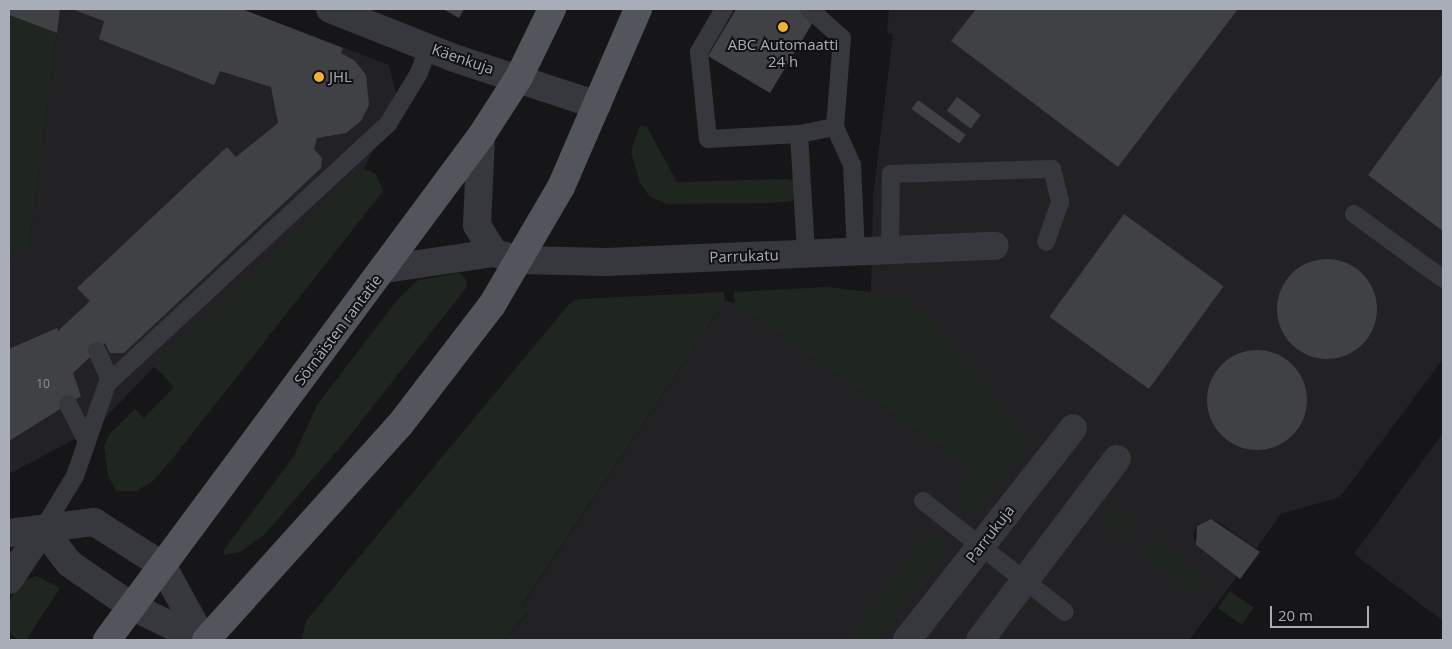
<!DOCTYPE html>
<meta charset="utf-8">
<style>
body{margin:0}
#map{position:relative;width:1452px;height:649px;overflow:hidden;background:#161618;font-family:"Open Sans",sans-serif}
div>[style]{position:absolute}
.built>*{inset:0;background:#222225}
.green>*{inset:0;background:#1e261f;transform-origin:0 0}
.building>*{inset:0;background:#404145;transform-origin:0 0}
.round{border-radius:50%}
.lane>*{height:18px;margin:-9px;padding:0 9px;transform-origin:9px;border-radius:9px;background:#37383d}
.street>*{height:28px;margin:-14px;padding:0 14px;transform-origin:14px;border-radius:14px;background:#37383d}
.primary>*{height:28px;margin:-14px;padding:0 14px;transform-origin:14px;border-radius:14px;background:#53555c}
.dots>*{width:14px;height:14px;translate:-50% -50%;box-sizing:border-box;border:2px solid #111113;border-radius:50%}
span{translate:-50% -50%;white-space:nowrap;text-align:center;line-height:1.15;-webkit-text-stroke:4px #111113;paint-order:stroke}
.number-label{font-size:12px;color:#8e929b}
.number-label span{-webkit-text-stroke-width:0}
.poi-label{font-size:15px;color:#a8adb8}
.left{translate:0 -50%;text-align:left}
.street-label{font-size:15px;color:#a8adb8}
.frame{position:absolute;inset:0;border:10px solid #a8adb8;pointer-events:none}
.scale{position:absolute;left:1270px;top:606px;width:99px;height:22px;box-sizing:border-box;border:2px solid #a8adb8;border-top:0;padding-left:6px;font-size:15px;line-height:18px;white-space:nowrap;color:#a8adb8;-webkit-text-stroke:4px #111113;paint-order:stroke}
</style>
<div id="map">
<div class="built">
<div style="clip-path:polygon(60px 9px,242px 9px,389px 65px,397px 97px,364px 169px,155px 366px,94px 429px,9px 474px,9px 257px,29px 248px)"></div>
<div style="clip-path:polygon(889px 9px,1443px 9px,1443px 359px,1340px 497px,1281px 514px,1256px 549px,1217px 521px,1208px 520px,1197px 526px,1193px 535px,1198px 547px,1237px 577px,1189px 640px,504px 640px,529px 612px,522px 606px,725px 301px,735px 303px,975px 471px,934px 322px,907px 300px,871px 292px,873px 196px,893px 34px,887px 33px)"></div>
<div style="clip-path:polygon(1443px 433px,1443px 621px,1354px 554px)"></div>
</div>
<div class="green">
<div style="clip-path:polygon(9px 15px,57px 33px,29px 248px,9px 257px)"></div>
<div style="clip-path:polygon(640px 125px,647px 127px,677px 182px,786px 179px,792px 180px,797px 195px,792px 201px,775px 203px,667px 204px,650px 197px,640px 183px,631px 152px)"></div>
<div style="clip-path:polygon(364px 169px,376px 174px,383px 191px,173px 458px,153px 481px,136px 491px,116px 491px,108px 475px,104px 446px,109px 435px,135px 409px,144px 418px,174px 387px,154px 366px)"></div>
<div style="clip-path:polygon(460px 273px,467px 281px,466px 288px,344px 443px,264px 535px,240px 552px,224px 555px,223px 551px,294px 456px,317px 405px,398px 299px,418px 280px)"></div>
<div style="clip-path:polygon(826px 287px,871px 292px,907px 299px,915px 305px,934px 322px,1030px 444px,974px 513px,954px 500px,975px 471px,735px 303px,734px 292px)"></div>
<div style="clip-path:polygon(724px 292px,725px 301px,522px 605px,529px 611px,504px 640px,302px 640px,306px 621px,570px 303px,579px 299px)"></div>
<div style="left:1112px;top:506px;width:29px;height:20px;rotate:35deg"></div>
<div style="clip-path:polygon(928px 533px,948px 546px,877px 640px,847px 640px)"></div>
<div style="left:1155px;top:539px;width:64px;height:20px;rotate:37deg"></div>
<div style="clip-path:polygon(36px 576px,60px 588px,27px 639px,18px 639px,9px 633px,9px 601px,23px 581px)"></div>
<div style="left:1230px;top:591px;width:29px;height:21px;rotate:35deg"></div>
</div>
<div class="building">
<div style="clip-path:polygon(9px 9px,60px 9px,57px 33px,9px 15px)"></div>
<div style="clip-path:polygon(72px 9px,242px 9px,343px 48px,341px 53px,355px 61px,366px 75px,369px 105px,361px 121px,346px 133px,317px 138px,314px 149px,322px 158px,321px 168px,124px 353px,110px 353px,105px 343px,73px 373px,81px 396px,9px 441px,9px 349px,57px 328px,58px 331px,90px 301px,77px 288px,227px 147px,236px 157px,278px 123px,271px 87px,220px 71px,214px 85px,99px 39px,104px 21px)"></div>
<div style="clip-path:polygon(443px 9px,464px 9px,459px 18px)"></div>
<div style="clip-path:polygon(736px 9px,821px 9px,770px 93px,708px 56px)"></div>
<div style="clip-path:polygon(976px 9px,1238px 9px,1118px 167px,951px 41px)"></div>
<div style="clip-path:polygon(1443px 73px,1443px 231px,1368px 175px)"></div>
<div style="left:957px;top:97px;width:30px;height:17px;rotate:37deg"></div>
<div style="left:918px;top:100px;width:59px;height:11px;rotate:36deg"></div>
<div style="left:1124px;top:214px;width:123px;height:127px;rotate:36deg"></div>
<div class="round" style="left:1277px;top:259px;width:100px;height:100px"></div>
<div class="round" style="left:1207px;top:350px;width:100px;height:100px"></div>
<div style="clip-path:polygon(1211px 519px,1260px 552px,1240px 579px,1196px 545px,1197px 526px)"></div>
</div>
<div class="lane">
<div style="left:724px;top:9px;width:50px;rotate:120.2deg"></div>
<div style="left:699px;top:52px;width:87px;rotate:84.1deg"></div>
<div style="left:708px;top:139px;width:91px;rotate:-3.1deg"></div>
<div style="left:799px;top:134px;width:37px;rotate:-11deg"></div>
<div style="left:809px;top:9px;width:44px;rotate:41.3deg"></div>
<div style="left:842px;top:38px;width:89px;rotate:94.5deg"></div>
<div style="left:835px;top:127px;width:42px;rotate:65.9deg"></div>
<div style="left:852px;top:165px;width:87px;rotate:87.4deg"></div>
<div style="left:799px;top:134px;width:119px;rotate:86.6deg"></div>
<div style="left:1354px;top:214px;width:110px;rotate:36.1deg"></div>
<div style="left:890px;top:251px;width:77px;rotate:-89.3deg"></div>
<div style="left:891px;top:174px;width:161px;rotate:-1.8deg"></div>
<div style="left:1052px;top:169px;width:34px;rotate:76deg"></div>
<div style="left:1060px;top:202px;width:42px;rotate:109.3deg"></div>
<div style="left:97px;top:351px;width:32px;rotate:66deg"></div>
<div style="left:68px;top:404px;width:42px;rotate:63.4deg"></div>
<div style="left:923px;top:501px;width:180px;rotate:38deg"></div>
<div style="left:43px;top:529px;width:62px;rotate:-58.9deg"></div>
<div style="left:75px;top:476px;width:97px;rotate:-70.8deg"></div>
<div style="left:107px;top:384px;width:383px;rotate:-42.8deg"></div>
<div style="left:388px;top:124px;width:60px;rotate:-58.7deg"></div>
<div style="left:419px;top:73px;width:27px;rotate:-70deg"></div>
</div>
<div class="street">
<div style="left:330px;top:9px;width:130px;rotate:21.6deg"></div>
<div style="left:451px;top:57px;width:154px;rotate:18.2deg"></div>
<div style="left:481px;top:136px;width:89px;rotate:92.6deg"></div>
<div style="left:477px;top:225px;width:33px;rotate:59deg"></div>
<div style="left:385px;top:269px;width:110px;rotate:-8.4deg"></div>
<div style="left:494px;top:253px;width:28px;rotate:15deg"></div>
<div style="left:521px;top:260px;width:85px;rotate:1.3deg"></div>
<div style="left:606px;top:262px;width:389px;rotate:-2.4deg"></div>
<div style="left:43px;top:529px;width:43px;rotate:52.6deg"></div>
<div style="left:69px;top:563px;width:17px;rotate:36deg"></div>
<div style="left:83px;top:573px;width:58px;rotate:34.5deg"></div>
<div style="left:131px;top:606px;width:78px;rotate:25.9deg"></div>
<div style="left:9px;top:533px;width:86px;rotate:-7.4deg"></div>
<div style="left:94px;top:522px;width:80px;rotate:32.3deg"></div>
<div style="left:162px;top:565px;width:85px;rotate:61.3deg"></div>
<div style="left:9px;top:580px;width:61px;rotate:-56.3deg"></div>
<div style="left:907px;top:640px;width:269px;rotate:-51.9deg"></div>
<div style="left:980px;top:640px;width:227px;rotate:-52.9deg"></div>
</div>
<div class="primary">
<div style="left:107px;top:640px;width:628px;rotate:-53.42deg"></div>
<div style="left:481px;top:136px;width:70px;rotate:-57.2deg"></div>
<div style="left:519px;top:77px;width:76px;rotate:-64.1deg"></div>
<div style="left:206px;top:640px;width:288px;rotate:-48deg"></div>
<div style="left:399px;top:426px;width:153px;rotate:-52.5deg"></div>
<div style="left:492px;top:305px;width:137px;rotate:-59.7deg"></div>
<div style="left:561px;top:187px;width:194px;rotate:-66.6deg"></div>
</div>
<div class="dots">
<div style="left:783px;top:27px;background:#f2b134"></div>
<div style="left:319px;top:77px;background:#f2b134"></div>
</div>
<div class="number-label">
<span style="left:43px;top:384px">10</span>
</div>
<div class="poi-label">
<span style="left:783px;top:53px">ABC Automaatti<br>24 h</span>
<span class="left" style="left:329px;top:77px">JHL</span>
</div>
<div class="street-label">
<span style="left:463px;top:59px;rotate:19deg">Käenkuja</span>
<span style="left:744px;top:256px;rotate:-2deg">Parrukatu</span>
<span style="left:338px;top:330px;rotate:-53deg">Sörnäisten rantatie</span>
<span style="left:990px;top:534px;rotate:-52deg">Parrukuja</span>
</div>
<div class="frame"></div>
<div class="scale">20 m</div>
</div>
